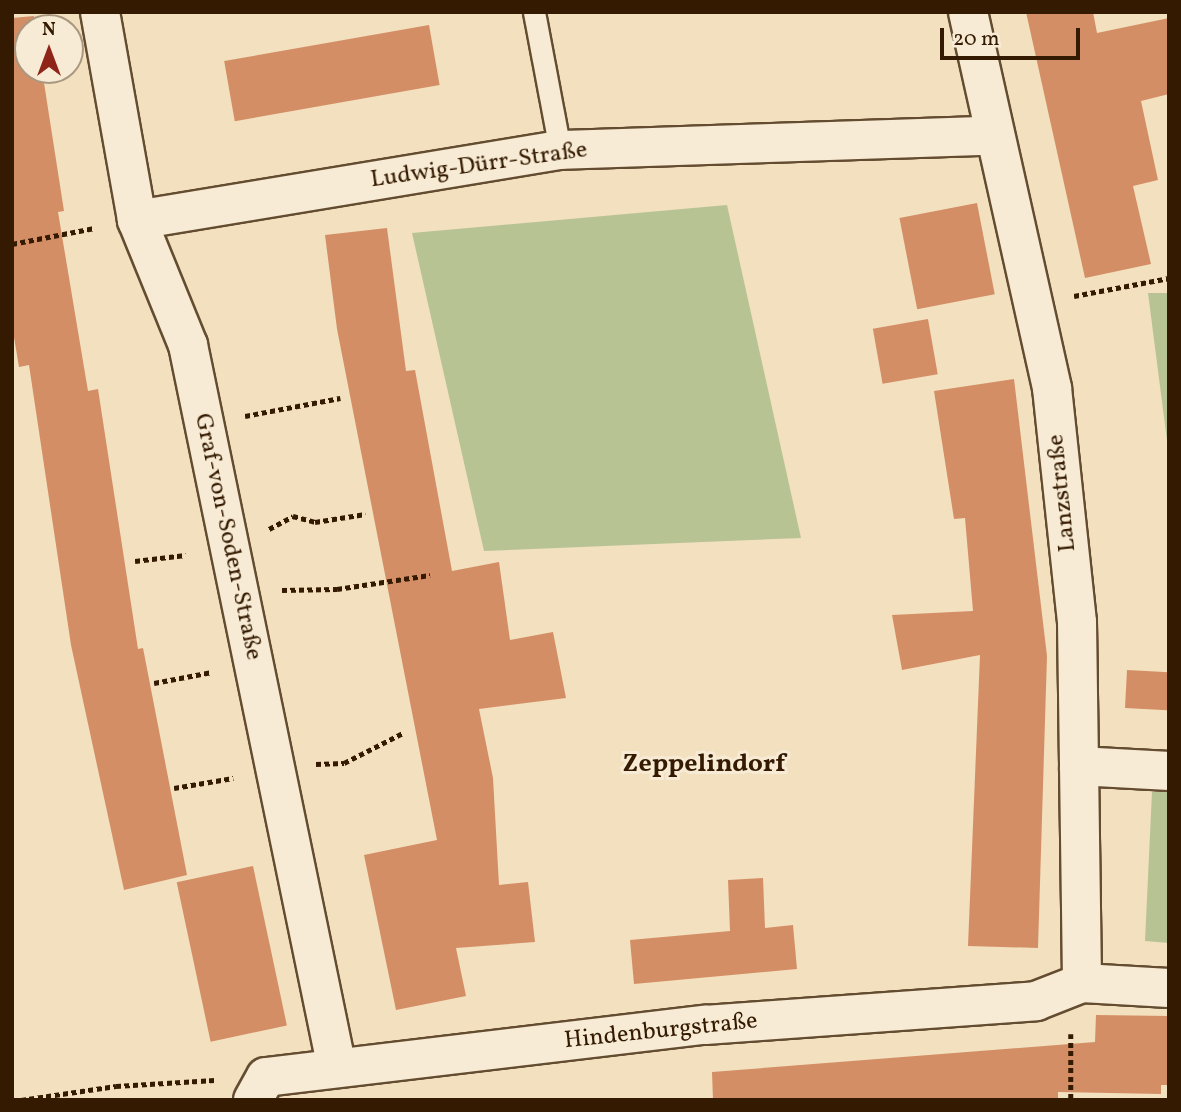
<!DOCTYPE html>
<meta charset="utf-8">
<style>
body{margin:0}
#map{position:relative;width:1181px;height:1112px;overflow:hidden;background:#f2e0bf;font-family:Vollkorn,serif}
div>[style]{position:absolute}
.green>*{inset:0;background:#b8c394}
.building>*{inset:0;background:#d48e66;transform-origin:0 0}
.path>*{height:4.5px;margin-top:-2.25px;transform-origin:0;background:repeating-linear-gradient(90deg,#341a00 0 5px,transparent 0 8.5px)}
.roads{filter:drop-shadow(2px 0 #644c30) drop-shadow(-2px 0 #644c30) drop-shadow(0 2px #644c30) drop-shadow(0 -2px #644c30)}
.service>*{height:21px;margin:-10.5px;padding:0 10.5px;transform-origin:10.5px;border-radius:10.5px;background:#f7ebd5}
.minor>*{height:38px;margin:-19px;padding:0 19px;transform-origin:19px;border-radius:19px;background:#f7ebd5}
span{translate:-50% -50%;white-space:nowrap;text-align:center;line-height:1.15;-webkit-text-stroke:6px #f7ebd5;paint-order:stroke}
.street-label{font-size:24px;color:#341a00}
.neighbourhood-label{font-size:26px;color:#341a00;font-weight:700}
.frame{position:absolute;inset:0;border:14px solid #341a00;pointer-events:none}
.north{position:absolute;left:14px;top:14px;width:70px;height:70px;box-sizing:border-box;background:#f7ebd5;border:2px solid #a99780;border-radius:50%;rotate:0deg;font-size:19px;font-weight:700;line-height:28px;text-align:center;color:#341a00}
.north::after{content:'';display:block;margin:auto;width:24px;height:32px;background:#8f2418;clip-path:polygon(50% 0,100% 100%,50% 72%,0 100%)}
.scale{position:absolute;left:940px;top:28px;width:140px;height:32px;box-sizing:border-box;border:4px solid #341a00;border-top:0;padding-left:9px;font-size:21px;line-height:24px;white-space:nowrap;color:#341a00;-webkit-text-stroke:5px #f7ebd5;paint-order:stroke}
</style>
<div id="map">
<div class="green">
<div style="clip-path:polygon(727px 205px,801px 538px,484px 551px,412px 233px)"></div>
<div style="clip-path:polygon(1148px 293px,1169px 293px,1169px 456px)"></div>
<div style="clip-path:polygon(1152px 792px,1169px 792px,1169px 943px,1145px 941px)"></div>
</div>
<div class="building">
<div style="clip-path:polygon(1026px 12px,1093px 12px,1097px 33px,1169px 18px,1169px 94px,1141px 101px,1158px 180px,1133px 186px,1151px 264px,1085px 278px)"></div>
<div style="clip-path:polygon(34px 16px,36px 28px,28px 28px,28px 70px,42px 70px,64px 211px,58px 212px,88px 391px,98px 389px,138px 649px,143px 648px,187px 875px,124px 890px,71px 645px,29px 365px,19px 367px,12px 325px,12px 18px)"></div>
<div style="left:429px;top:25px;width:61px;height:208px;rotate:80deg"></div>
<div style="left:977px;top:203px;width:93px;height:79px;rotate:79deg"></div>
<div style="clip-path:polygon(387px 228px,406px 371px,415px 370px,452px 571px,499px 562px,510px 640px,553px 632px,566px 698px,479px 709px,493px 778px,499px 885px,528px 882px,535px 942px,456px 948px,466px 996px,396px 1010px,364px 855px,437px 840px,337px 329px,325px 235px)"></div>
<div style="left:928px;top:319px;width:56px;height:56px;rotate:80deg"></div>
<div style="clip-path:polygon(1014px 379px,1047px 656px,1038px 948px,968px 946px,980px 655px,902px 670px,892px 615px,973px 611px,965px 518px,954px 519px,934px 391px)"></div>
<div style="left:1127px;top:670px;width:42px;height:38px;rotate:3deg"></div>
<div style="left:253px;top:866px;width:163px;height:78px;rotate:78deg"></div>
<div style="clip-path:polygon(763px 878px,765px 928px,793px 925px,797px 969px,634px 984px,630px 940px,730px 931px,728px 880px)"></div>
<div style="clip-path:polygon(1096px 1015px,1169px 1016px,1169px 1085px,1161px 1085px,1161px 1094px,1058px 1092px,1058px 1100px,713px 1100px,712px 1072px,1095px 1042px)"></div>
</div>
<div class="path">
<div style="left:12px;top:244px;width:84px;rotate:-11deg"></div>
<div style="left:1074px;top:296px;width:97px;rotate:-10.7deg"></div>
<div style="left:245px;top:416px;width:97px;rotate:-10.7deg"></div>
<div style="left:269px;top:529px;width:27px;rotate:-28deg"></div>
<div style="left:293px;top:516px;width:23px;rotate:15deg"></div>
<div style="left:315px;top:522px;width:51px;rotate:-9.1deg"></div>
<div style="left:135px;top:561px;width:51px;rotate:-6.7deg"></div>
<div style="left:282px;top:590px;width:55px;rotate:-1deg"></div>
<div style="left:337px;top:589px;width:94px;rotate:-8.6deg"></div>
<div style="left:154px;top:683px;width:59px;rotate:-10.7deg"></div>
<div style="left:316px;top:764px;width:28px;rotate:-2deg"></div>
<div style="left:344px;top:763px;width:66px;rotate:-27deg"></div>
<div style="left:174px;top:788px;width:60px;rotate:-9.6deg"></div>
<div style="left:1071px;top:1034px;width:66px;rotate:90deg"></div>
<div style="left:21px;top:1100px;width:96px;rotate:-8.4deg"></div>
<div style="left:116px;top:1086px;width:99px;rotate:-3.5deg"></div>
</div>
<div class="roads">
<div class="service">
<div style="left:534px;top:12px;width:140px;rotate:79.3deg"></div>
</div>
<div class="minor">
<div style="left:100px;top:12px;width:211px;rotate:79.9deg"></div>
<div style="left:137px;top:220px;width:135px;rotate:67.8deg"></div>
<div style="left:188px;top:345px;width:738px;rotate:78.36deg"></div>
<div style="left:968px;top:12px;width:385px;rotate:77.4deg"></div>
<div style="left:1052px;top:388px;width:235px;rotate:83.9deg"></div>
<div style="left:1077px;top:622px;width:361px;rotate:89.2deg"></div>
<div style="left:137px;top:220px;width:429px;rotate:-9.4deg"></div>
<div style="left:560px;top:150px;width:431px;rotate:-1.9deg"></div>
<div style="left:1079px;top:766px;width:90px;rotate:3.2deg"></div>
<div style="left:253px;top:1100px;width:26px;rotate:-61deg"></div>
<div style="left:266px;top:1077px;width:442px;rotate:-6.8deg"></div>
<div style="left:705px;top:1025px;width:332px;rotate:-4.1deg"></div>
<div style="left:1036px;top:1001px;width:49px;rotate:-21.4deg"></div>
<div style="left:1082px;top:983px;width:87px;rotate:3.3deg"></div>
</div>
</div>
<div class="street-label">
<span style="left:479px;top:166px;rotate:-8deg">Ludwig-Dürr-Straße</span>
<span style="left:1063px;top:493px;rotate:-96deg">Lanzstraße</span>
<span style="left:227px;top:537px;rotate:78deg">Graf-von-Soden-Straße</span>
<span style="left:661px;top:1032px;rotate:-6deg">Hindenburgstraße</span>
</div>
<div class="neighbourhood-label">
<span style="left:704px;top:765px">Zeppelindorf</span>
</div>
<div class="frame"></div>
<div class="north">N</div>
<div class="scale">20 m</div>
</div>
